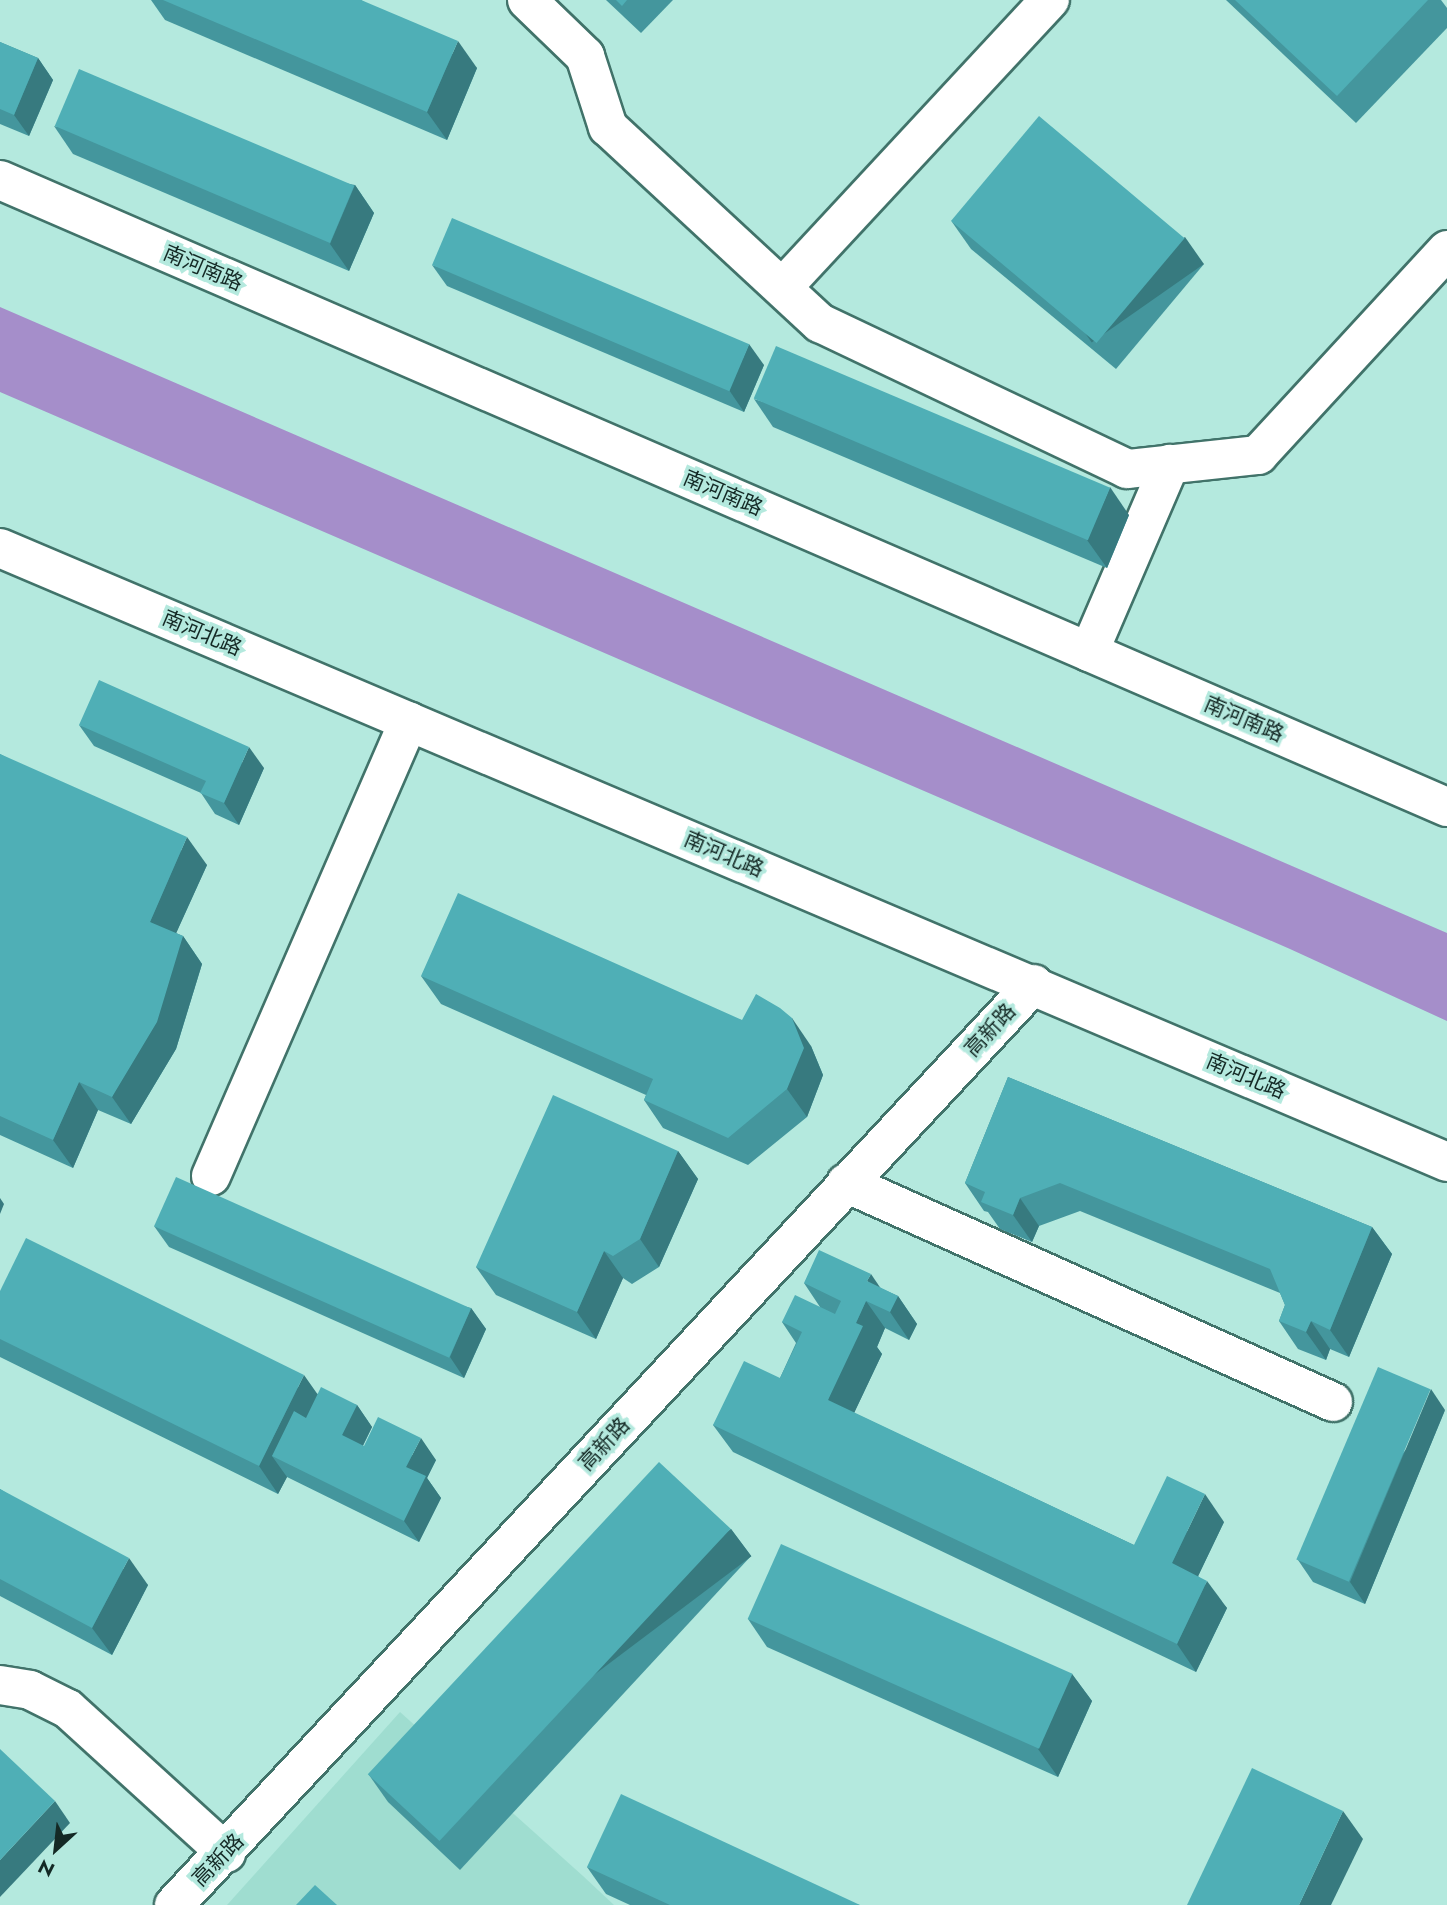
<!DOCTYPE html>
<meta charset="utf-8">
<style>
body{margin:0}
#map{position:relative;width:1447px;height:1905px;overflow:hidden;background:#b4e9de;font-family:Jost,"Noto Sans SC",sans-serif}
div>[style]{position:absolute}
.built>*{inset:0;background:#9fddd0}
.water>*{inset:0;background:#a58eca}
.roads{filter:drop-shadow(2px 0 #41736a) drop-shadow(-2px 0 #41736a) drop-shadow(0 2px #41736a) drop-shadow(0 -2px #41736a)}
.minor>*{height:38px;margin:-19px;padding:0 19px;transform-origin:19px;border-radius:19px;background:#fff}
.wall>*{inset:0;background:#44969d}
.shaded-wall>*{inset:0;background:#377a7f;transform-origin:0 0}
.building>*{inset:0;background:#4fafb6;transform-origin:0 0}
span{translate:-50% -50%;white-space:nowrap;text-align:center;line-height:1.15;-webkit-text-stroke:7px #b4e9de;paint-order:stroke}
.street-label{font-size:21px;color:#142925}
.north{position:absolute;left:21px;top:1814px;width:70px;height:70px;-webkit-text-stroke:5px #b4e9de;paint-order:stroke;rotate:207deg;font-size:19px;font-weight:700;line-height:28px;text-align:center;color:#142925}
.north::after{content:'';display:block;margin:auto;width:24px;height:32px;background:#142925;clip-path:polygon(50% 0,100% 100%,50% 72%,0 100%)}
</style>
<div id="map">
<div class="built">
<div style="clip-path:polygon(400px 1712px,583px 1876px,614px 1905px,227px 1905px)"></div>
</div>
<div class="water">
<div style="clip-path:polygon(0 307px,1447px 933px,1447px 1021px,1290px 949px,0 392px)"></div>
</div>
<div class="roads">
<div class="minor">
<div style="left:527px;top:0;width:81px;rotate:44deg"></div>
<div style="left:585px;top:56px;width:75px;rotate:72.1deg"></div>
<div style="left:608px;top:127px;width:289px;rotate:42.8deg"></div>
<div style="left:820px;top:323px;width:340px;rotate:25.4deg"></div>
<div style="left:1127px;top:469px;width:132px;rotate:-6.1deg"></div>
<div style="left:1258px;top:455px;width:279px;rotate:-47.3deg"></div>
<div style="left:0;top:180px;width:1577px;rotate:23.43deg"></div>
<div style="left:783px;top:287px;width:392px;rotate:-47.1deg"></div>
<div style="left:0;top:548px;width:1572px;rotate:22.99deg"></div>
<div style="left:1089px;top:652px;width:205px;rotate:-66.7deg"></div>
<div style="left:211px;top:1176px;width:496px;rotate:-66.5deg"></div>
<div style="left:846px;top:1183px;width:534px;rotate:24.21deg"></div>
<div style="left:0;top:1685px;width:30px;rotate:9deg"></div>
<div style="left:30px;top:1690px;width:42px;rotate:26.6deg"></div>
<div style="left:68px;top:1709px;width:214px;rotate:42.3deg"></div>
<div style="left:174px;top:1905px;width:1260px;rotate:-46.96deg"></div>
</div>
</div>
<div class="wall">
<div style="clip-path:polygon(151px 0,361px 0,477px 68px,447px 140px,165px 20px)"></div>
<div style="clip-path:polygon(606px 0,673px 0,641px 33px)"></div>
<div style="clip-path:polygon(1226px 0,1441px 0,1447px 8px,1447px 28px,1356px 123px)"></div>
<div style="clip-path:polygon(0 42px,38px 58px,53px 80px,29px 136px,0 124px)"></div>
<div style="clip-path:polygon(54px 126px,355px 185px,374px 213px,349px 271px,73px 154px)"></div>
<div style="clip-path:polygon(952px 222px,1204px 264px,1116px 369px,971px 249px)"></div>
<div style="clip-path:polygon(432px 265px,764px 365px,744px 412px,447px 286px)"></div>
<div style="clip-path:polygon(754px 399px,1129px 515px,1107px 568px,773px 427px)"></div>
<div style="clip-path:polygon(79px 725px,264px 768px,239px 825px,215px 814px,201px 793px,94px 746px)"></div>
<div style="clip-path:polygon(0 754px,207px 865px,176px 933px,183px 936px,202px 964px,176px 1049px,131px 1124px,98px 1110px,73px 1168px,0 1135px)"></div>
<div style="clip-path:polygon(421px 976px,742px 1020px,811px 1046px,823px 1075px,807px 1117px,748px 1165px,663px 1128px,644px 1100px,646px 1095px,441px 1004px)"></div>
<div style="clip-path:polygon(1008px 1077px,1372px 1227px,1392px 1254px,1349px 1357px,1330px 1349px,1326px 1360px,1298px 1349px,1279px 1321px,1285px 1305px,1280px 1293px,1080px 1211px,1039px 1226px,1032px 1242px,1000px 1229px,988px 1212px,984px 1211px,965px 1183px)"></div>
<div style="clip-path:polygon(678px 1151px,698px 1179px,659px 1267px,632px 1284px,623px 1278px,596px 1339px,496px 1295px,476px 1267px)"></div>
<div style="clip-path:polygon(154px 1226px,471px 1308px,486px 1329px,464px 1378px,169px 1247px)"></div>
<div style="clip-path:polygon(804px 1283px,880px 1288px,898px 1296px,917px 1324px,909px 1340px,885px 1328px,877px 1347px,882px 1354px,854px 1413px,1134px 1545px,1224px 1522px,1198px 1576px,1227px 1608px,1196px 1672px,733px 1452px,713px 1425px,780px 1378px,796px 1343px,782px 1322px,820px 1307px)"></div>
<div style="clip-path:polygon(0 1291px,318px 1394px,357px 1405px,372px 1427px,363px 1446px,436px 1460px,427px 1478px,441px 1498px,419px 1542px,287px 1477px,278px 1494px,0 1357px)"></div>
<div style="clip-path:polygon(1445px 1410px,1365px 1604px,1313px 1582px,1298px 1560px)"></div>
<div style="clip-path:polygon(0 1489px,148px 1585px,112px 1655px,0 1596px)"></div>
<div style="clip-path:polygon(731px 1529px,751px 1556px,460px 1870px,388px 1802px,369px 1775px)"></div>
<div style="clip-path:polygon(748px 1619px,1072px 1674px,1092px 1701px,1058px 1777px,767px 1647px)"></div>
<div style="clip-path:polygon(587px 1867px,860px 1905px,630px 1905px,606px 1894px)"></div>
</div>
<div class="shaded-wall">
<div style="clip-path:polygon(458px 41px,477px 68px,447px 140px,427px 112px)"></div>
<div style="clip-path:polygon(38px 58px,53px 80px,29px 136px,14px 115px)"></div>
<div style="clip-path:polygon(355px 185px,374px 213px,349px 271px,330px 244px)"></div>
<div style="left:1185px;top:237px;width:33px;height:137px;rotate:55deg"></div>
<div style="clip-path:polygon(749px 344px,764px 365px,744px 412px,729px 390px)"></div>
<div style="clip-path:polygon(1110px 487px,1129px 515px,1107px 568px,1087px 540px)"></div>
<div style="clip-path:polygon(249px 747px,264px 768px,239px 825px,224px 803px)"></div>
<div style="clip-path:polygon(187px 837px,207px 865px,169px 949px,150px 922px)"></div>
<div style="clip-path:polygon(183px 936px,202px 964px,176px 1049px,131px 1124px,112px 1097px)"></div>
<div style="clip-path:polygon(792px 1018px,811px 1046px,823px 1075px,807px 1117px,787px 1089px)"></div>
<div style="clip-path:polygon(79px 1082px,98px 1110px,73px 1168px,53px 1140px)"></div>
<div style="clip-path:polygon(678px 1151px,698px 1179px,659px 1267px,640px 1239px)"></div>
<div style="clip-path:polygon(0 1198px,4px 1204px,0 1214px)"></div>
<div style="clip-path:polygon(1020px 1198px,1039px 1226px,1032px 1242px,1013px 1215px)"></div>
<div style="clip-path:polygon(1372px 1227px,1392px 1254px,1349px 1357px,1330px 1330px)"></div>
<div style="clip-path:polygon(604px 1251px,623px 1278px,596px 1339px,577px 1312px)"></div>
<div style="clip-path:polygon(871px 1274px,890px 1302px,867px 1281px)"></div>
<div style="clip-path:polygon(898px 1296px,917px 1324px,909px 1340px,890px 1312px)"></div>
<div style="clip-path:polygon(866px 1301px,885px 1328px,877px 1347px,882px 1354px,847px 1428px,828px 1400px,856px 1323px)"></div>
<div style="clip-path:polygon(471px 1308px,486px 1329px,464px 1378px,450px 1357px)"></div>
<div style="clip-path:polygon(1311px 1321px,1330px 1349px,1326px 1360px,1306px 1332px)"></div>
<div style="clip-path:polygon(304px 1375px,323px 1402px,272px 1456px,287px 1477px,278px 1494px,259px 1466px)"></div>
<div style="clip-path:polygon(1431px 1389px,1445px 1410px,1365px 1604px,1350px 1582px)"></div>
<div style="clip-path:polygon(357px 1405px,372px 1427px,357px 1457px,342px 1435px)"></div>
<div style="clip-path:polygon(421px 1438px,436px 1460px,427px 1478px,441px 1498px,419px 1542px,404px 1521px,406px 1467px)"></div>
<div style="clip-path:polygon(1205px 1494px,1224px 1522px,1191px 1591px,1172px 1563px)"></div>
<div style="left:731px;top:1529px;width:34px;height:427px;rotate:53deg"></div>
<div style="clip-path:polygon(129px 1558px,148px 1585px,112px 1655px,92px 1628px)"></div>
<div style="clip-path:polygon(1207px 1581px,1227px 1608px,1196px 1672px,1177px 1644px)"></div>
<div style="clip-path:polygon(1072px 1674px,1092px 1701px,1058px 1777px,1038px 1749px)"></div>
<div style="clip-path:polygon(55px 1801px,70px 1823px,0 1897px,0 1860px)"></div>
<div style="clip-path:polygon(1343px 1811px,1363px 1839px,1331px 1905px,1299px 1905px)"></div>
</div>
<div class="building">
<div style="clip-path:polygon(163px 0,361px 0,458px 41px,427px 112px)"></div>
<div style="clip-path:polygon(616px 0,627px 0,622px 6px)"></div>
<div style="clip-path:polygon(1235px 0,1428px 0,1337px 96px)"></div>
<div style="clip-path:polygon(0 42px,38px 58px,14px 115px,0 109px)"></div>
<div style="left:79px;top:69px;width:299px;height:62px;rotate:23deg"></div>
<div style="left:1039px;top:116px;width:190px;height:137px;rotate:40deg"></div>
<div style="left:452px;top:218px;width:323px;height:51px;rotate:23deg"></div>
<div style="left:776px;top:346px;width:363px;height:57px;rotate:23deg"></div>
<div style="clip-path:polygon(99px 680px,249px 747px,224px 803px,200px 793px,206px 781px,79px 725px)"></div>
<div style="clip-path:polygon(0 754px,187px 837px,150px 922px,183px 936px,157px 1022px,112px 1097px,79px 1082px,53px 1140px,0 1116px)"></div>
<div style="clip-path:polygon(458px 893px,742px 1020px,756px 994px,780px 1008px,792px 1018px,804px 1048px,787px 1089px,728px 1138px,644px 1100px,653px 1079px,421px 976px)"></div>
<div style="clip-path:polygon(1008px 1077px,1372px 1227px,1330px 1330px,1311px 1321px,1306px 1332px,1279px 1321px,1285px 1305px,1270px 1269px,1060px 1183px,1020px 1198px,1013px 1215px,981px 1202px,985px 1192px,965px 1183px)"></div>
<div style="clip-path:polygon(553px 1095px,678px 1151px,640px 1239px,613px 1256px,604px 1251px,577px 1312px,476px 1267px)"></div>
<div style="left:176px;top:1177px;width:323px;height:54px;rotate:24deg"></div>
<div style="clip-path:polygon(26px 1238px,304px 1375px,259px 1466px,0 1339px,0 1291px)"></div>
<div style="clip-path:polygon(819px 1250px,871px 1274px,867px 1281px,898px 1296px,890px 1312px,866px 1301px,856px 1323px,863px 1326px,828px 1400px,1134px 1545px,1167px 1476px,1205px 1494px,1172px 1563px,1207px 1581px,1177px 1644px,713px 1425px,744px 1361px,780px 1378px,802px 1332px,782px 1322px,795px 1295px,835px 1314px,841px 1301px,804px 1283px)"></div>
<div style="left:1378px;top:1367px;width:57px;height:209px;rotate:23deg"></div>
<div style="clip-path:polygon(321px 1387px,357px 1405px,342px 1435px,364px 1446px,378px 1417px,421px 1438px,406px 1467px,426px 1476px,404px 1521px,272px 1456px,294px 1411px,306px 1418px)"></div>
<div style="left:659px;top:1462px;width:98px;height:427px;rotate:43deg"></div>
<div style="clip-path:polygon(0 1489px,129px 1558px,92px 1628px,0 1579px)"></div>
<div style="left:781px;top:1544px;width:319px;height:82px;rotate:24deg"></div>
<div style="clip-path:polygon(0 1749px,55px 1801px,0 1860px)"></div>
<div style="clip-path:polygon(1252px 1768px,1343px 1811px,1299px 1905px,1187px 1905px)"></div>
<div style="clip-path:polygon(621px 1794px,860px 1905px,670px 1905px,587px 1867px)"></div>
<div style="clip-path:polygon(315px 1885px,337px 1905px,296px 1905px)"></div>
</div>
<div class="street-label">
<span style="left:203px;top:268px;rotate:23deg">南河南路</span>
<span style="left:723px;top:493px;rotate:23deg">南河南路</span>
<span style="left:202px;top:633px;rotate:23deg">南河北路</span>
<span style="left:1244px;top:719px;rotate:23deg">南河南路</span>
<span style="left:724px;top:854px;rotate:23deg">南河北路</span>
<span style="left:990px;top:1030px;rotate:-47deg">高新路</span>
<span style="left:1246px;top:1076px;rotate:23deg">南河北路</span>
<span style="left:604px;top:1444px;rotate:-47deg">高新路</span>
<span style="left:218px;top:1860px;rotate:-46deg">高新路</span>
</div>
<div class="north">N</div>
</div>
